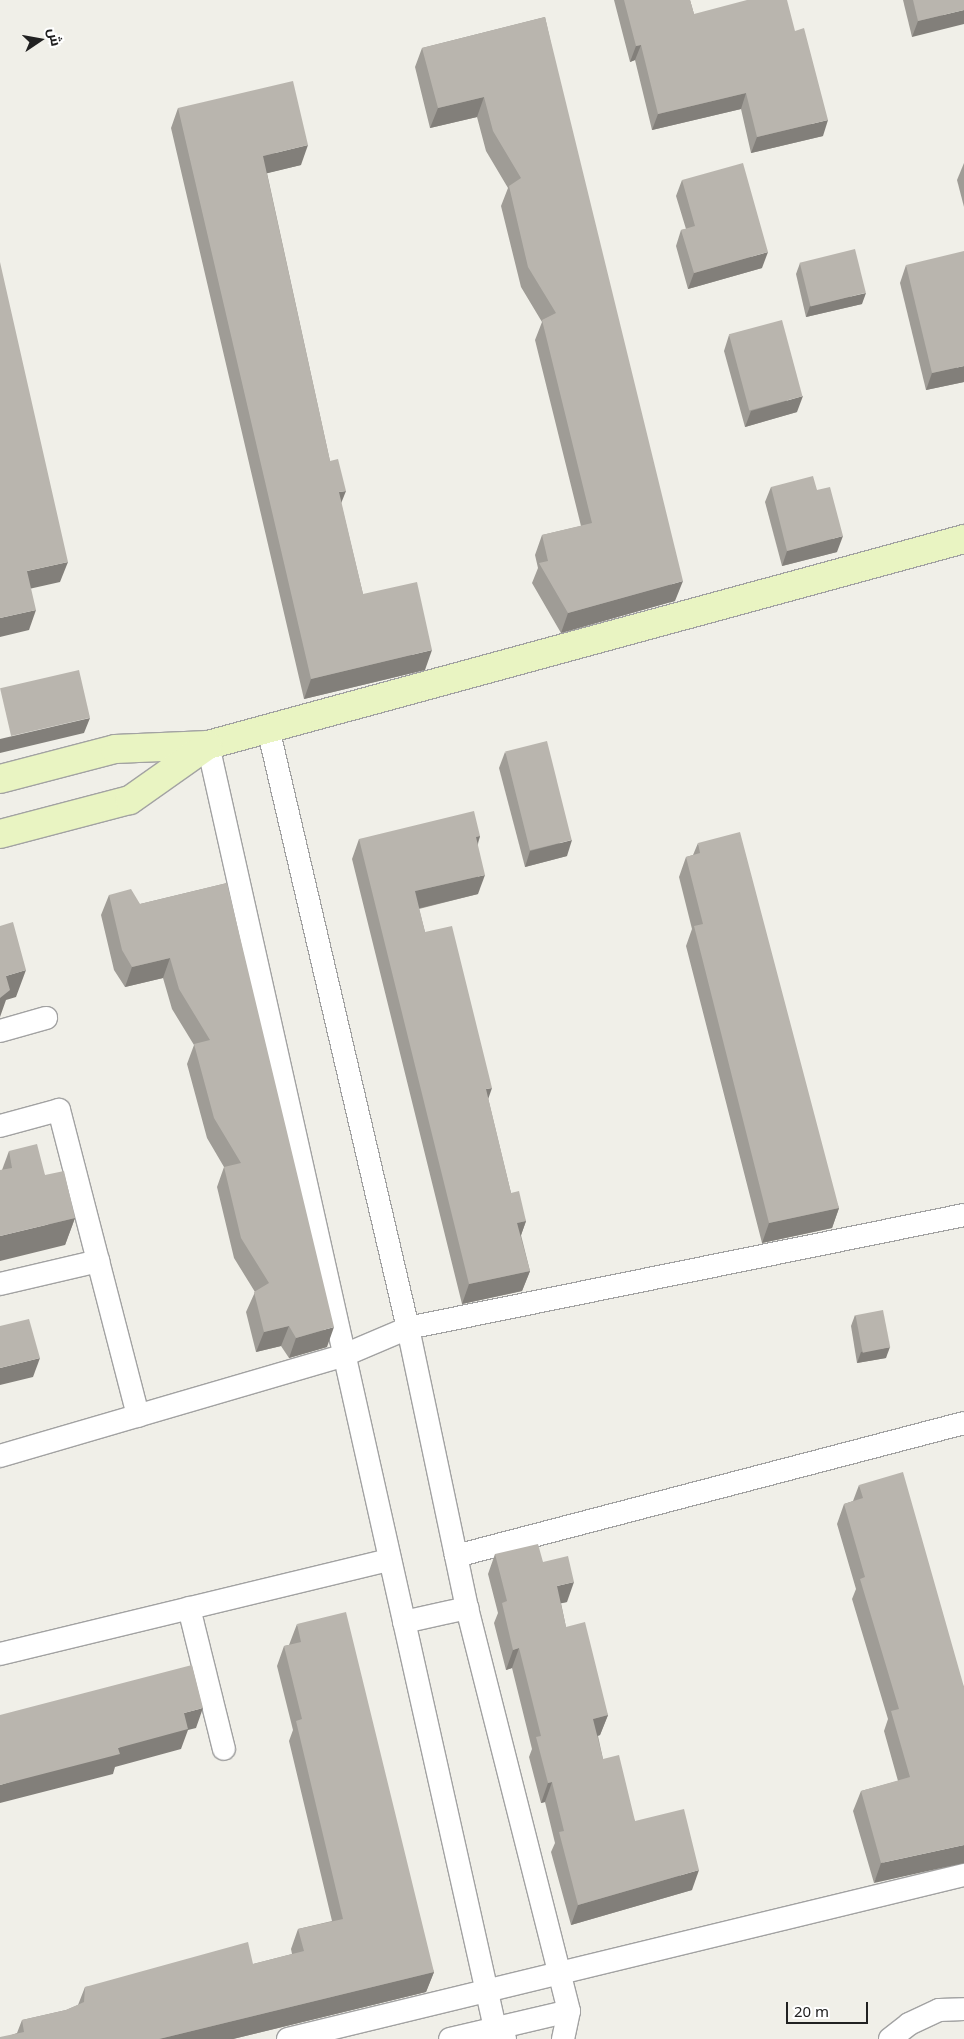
<!DOCTYPE html>
<meta charset="utf-8">
<style>
body{margin:0}
#map{position:relative;width:964px;height:2039px;overflow:hidden;background:#f0efe8;font-family:"Noto Sans",Cairo,sans-serif}
div>[style]{position:absolute}
.roads{filter:drop-shadow(1px 0 #a2a2a2) drop-shadow(-1px 0 #a2a2a2) drop-shadow(0 1px #a2a2a2) drop-shadow(0 -1px #a2a2a2)}
.street>*{height:22px;margin:-11px;padding:0 11px;transform-origin:11px;border-radius:11px;background:#fff}
.secondary>*{height:28px;margin:-14px;padding:0 14px;transform-origin:14px;border-radius:14px;background:#e9f4c2}
.wall>*{inset:0;background:#9f9c96}
.shaded-wall>*{inset:0;background:#827f7a}
.building>*{inset:0;background:#b9b5ae;transform-origin:0 0}
span{translate:-50% -50%;white-space:nowrap;text-align:center;line-height:1.15;-webkit-text-stroke:4px #fff;paint-order:stroke}
.north{position:absolute;left:15px;top:15px;width:50px;height:50px;-webkit-text-stroke:4px #fff;paint-order:stroke;rotate:78deg;font-size:14px;font-weight:700;line-height:20px;text-align:center;color:#212121}
.north::after{content:'';display:block;margin:auto;width:18px;height:22px;background:#212121;clip-path:polygon(50% 0,100% 100%,50% 72%,0 100%)}
.scale{position:absolute;left:786px;top:2002px;width:82px;height:22px;box-sizing:border-box;border:2px solid #212121;border-top:0;padding-left:6px;font-size:15px;line-height:18px;white-space:nowrap;color:#212121;-webkit-text-stroke:4px #fff;paint-order:stroke}
</style>
<div id="map">
<div class="roads">
<div class="street">
<div style="left:268px;top:728px;width:616px;rotate:76.87deg"></div>
<div style="left:408px;top:1328px;width:286px;rotate:78.1deg"></div>
<div style="left:467px;top:1608px;width:416px;rotate:75.8deg"></div>
<div style="left:569px;top:2011px;width:29px;rotate:102deg"></div>
<div style="left:208px;top:745px;width:1315px;rotate:77.39deg"></div>
<div style="left:495px;top:2028px;width:15px;rotate:48deg"></div>
<div style="left:0;top:1031px;width:48px;rotate:-15.8deg"></div>
<div style="left:0;top:1126px;width:61px;rotate:-15.2deg"></div>
<div style="left:59px;top:1110px;width:316px;rotate:75.5deg"></div>
<div style="left:0;top:1284px;width:101px;rotate:-13.2deg"></div>
<div style="left:0;top:1456px;width:356px;rotate:-16.3deg"></div>
<div style="left:342px;top:1356px;width:72px;rotate:-23deg"></div>
<div style="left:408px;top:1328px;width:567px;rotate:-11.49deg"></div>
<div style="left:456px;top:1556px;width:525px;rotate:-14.67deg"></div>
<div style="left:189px;top:1608px;width:145px;rotate:76.1deg"></div>
<div style="left:404px;top:1622px;width:65px;rotate:-12.5deg"></div>
<div style="left:0;top:1654px;width:401px;rotate:-13.6deg"></div>
<div style="left:288px;top:2039px;width:696px;rotate:-13.64deg"></div>
<div style="left:450px;top:2039px;width:122px;rotate:-13.2deg"></div>
<div style="left:890px;top:2039px;width:24px;rotate:-38deg"></div>
<div style="left:909px;top:2024px;width:33px;rotate:-25deg"></div>
<div style="left:939px;top:2010px;width:25px;rotate:-2deg"></div>
</div>
<div class="secondary">
<div style="left:0;top:779px;width:119px;rotate:-14.6deg"></div>
<div style="left:115px;top:749px;width:93px;rotate:-2.5deg"></div>
<div style="left:208px;top:745px;width:784px;rotate:-15.24deg"></div>
<div style="left:0;top:834px;width:134px;rotate:-14.7deg"></div>
<div style="left:130px;top:800px;width:95px;rotate:-35.2deg"></div>
</div>
</div>
<div class="wall">
<div style="clip-path:polygon(614px 0,690px 0,694px 14px,823px 136px,751px 153px,741px 109px,652px 130px,635px 60px,630px 62px)"></div>
<div style="clip-path:polygon(903px 0,964px 0,912px 37px)"></div>
<div style="clip-path:polygon(545px 17px,675px 601px,561px 633px,532px 583px,538px 568px,535px 555px,542px 535px,581px 526px,535px 340px,542px 322px,521px 287px,501px 206px,508px 188px,486px 151px,477px 117px,430px 128px,415px 67px,422px 48px)"></div>
<div style="clip-path:polygon(178px 108px,301px 165px,267px 173px,330px 461px,341px 503px,363px 594px,425px 670px,304px 699px,171px 128px)"></div>
<div style="clip-path:polygon(964px 163px,964px 207px,957px 180px)"></div>
<div style="clip-path:polygon(682px 180px,762px 268px,688px 289px,676px 246px,681px 230px,686px 229px,676px 196px)"></div>
<div style="clip-path:polygon(800px 263px,862px 304px,806px 317px,796px 274px)"></div>
<div style="clip-path:polygon(906px 265px,964px 382px,926px 390px,900px 283px)"></div>
<div style="clip-path:polygon(729px 335px,797px 412px,745px 427px,724px 351px)"></div>
<div style="clip-path:polygon(771px 487px,817px 490px,837px 552px,782px 566px,765px 502px)"></div>
<div style="clip-path:polygon(505px 752px,567px 856px,525px 867px,499px 768px)"></div>
<div style="clip-path:polygon(480px 836px,478px 844px,478px 894px,419px 909px,425px 932px,488px 1098px,511px 1193px,526px 1221px,521px 1235px,530px 1271px,522px 1291px,462px 1304px,352px 859px,359px 839px)"></div>
<div style="clip-path:polygon(698px 843px,839px 1208px,832px 1228px,762px 1243px,686px 946px,692px 929px,679px 877px,686px 857px,693px 855px)"></div>
<div style="clip-path:polygon(227px 883px,327px 1347px,289px 1358px,281px 1346px,256px 1352px,246px 1312px,255px 1292px,234px 1258px,217px 1187px,224px 1167px,207px 1138px,187px 1064px,194px 1045px,172px 1009px,163px 978px,125px 987px,114px 970px,101px 915px,109px 895px,140px 904px)"></div>
<div style="clip-path:polygon(9px 1151px,45px 1175px,75px 1218px,65px 1245px,2px 1170px)"></div>
<div style="clip-path:polygon(855px 1315px,886px 1358px,857px 1363px,851px 1326px)"></div>
<div style="clip-path:polygon(859px 1485px,964px 1687px,874px 1883px,853px 1811px,861px 1791px,898px 1781px,884px 1731px,888px 1719px,852px 1599px,856px 1589px,837px 1524px,844px 1504px,853px 1501px)"></div>
<div style="clip-path:polygon(495px 1554px,543px 1562px,567px 1602px,561px 1603px,566px 1627px,608px 1715px,600px 1735px,598px 1736px,603px 1759px,635px 1821px,692px 1890px,571px 1925px,551px 1852px,555px 1843px,545px 1802px,541px 1803px,529px 1757px,532px 1749px,512px 1668px,506px 1670px,494px 1623px,498px 1613px,488px 1574px)"></div>
<div style="clip-path:polygon(297px 1624px,434px 1972px,426px 1992px,233px 2039px,0 2039px,17px 2033px,22px 2020px,66px 2010px,78px 2005px,85px 1987px,253px 1964px,292px 1954px,291px 1949px,298px 1929px,332px 1921px,289px 1741px,293px 1730px,277px 1666px,284px 1646px,289px 1645px)"></div>
</div>
<div class="shaded-wall">
<div style="clip-path:polygon(964px 10px,964px 24px,912px 37px,918px 21px)"></div>
<div style="clip-path:polygon(641px 45px,635px 60px,630px 62px,636px 46px)"></div>
<div style="clip-path:polygon(746px 93px,741px 109px,652px 130px,658px 114px)"></div>
<div style="clip-path:polygon(484px 97px,477px 117px,430px 128px,438px 108px)"></div>
<div style="clip-path:polygon(828px 120px,823px 136px,751px 153px,757px 137px)"></div>
<div style="clip-path:polygon(308px 145px,301px 165px,256px 176px,263px 156px)"></div>
<div style="clip-path:polygon(768px 252px,762px 268px,688px 289px,694px 273px)"></div>
<div style="clip-path:polygon(866px 293px,862px 304px,806px 317px,810px 306px)"></div>
<div style="clip-path:polygon(964px 366px,964px 382px,926px 390px,932px 373px)"></div>
<div style="clip-path:polygon(803px 396px,797px 412px,745px 427px,751px 411px)"></div>
<div style="clip-path:polygon(346px 491px,338px 511px,339px 492px)"></div>
<div style="clip-path:polygon(843px 536px,837px 552px,782px 566px,787px 551px)"></div>
<div style="clip-path:polygon(68px 562px,60px 582px,20px 591px,27px 571px)"></div>
<div style="clip-path:polygon(683px 581px,675px 601px,561px 633px,568px 613px)"></div>
<div style="clip-path:polygon(36px 610px,29px 630px,0 637px,0 618px)"></div>
<div style="clip-path:polygon(432px 650px,425px 670px,304px 699px,311px 679px)"></div>
<div style="clip-path:polygon(90px 718px,84px 733px,0 753px,0 739px)"></div>
<div style="clip-path:polygon(480px 836px,473px 856px,476px 837px)"></div>
<div style="clip-path:polygon(572px 840px,567px 856px,525px 867px,530px 851px)"></div>
<div style="clip-path:polygon(485px 875px,478px 894px,408px 911px,415px 891px)"></div>
<div style="clip-path:polygon(170px 958px,163px 978px,125px 987px,132px 967px)"></div>
<div style="clip-path:polygon(26px 970px,16px 997px,6px 1000px,0 1017px,0 992px,6px 976px)"></div>
<div style="clip-path:polygon(492px 1088px,485px 1108px,486px 1089px)"></div>
<div style="clip-path:polygon(839px 1208px,832px 1228px,762px 1243px,769px 1223px)"></div>
<div style="clip-path:polygon(75px 1218px,65px 1245px,0 1261px,0 1236px)"></div>
<div style="clip-path:polygon(526px 1221px,519px 1241px,517px 1223px)"></div>
<div style="clip-path:polygon(530px 1271px,522px 1291px,462px 1304px,469px 1284px)"></div>
<div style="clip-path:polygon(289px 1326px,281px 1346px,256px 1352px,264px 1332px)"></div>
<div style="clip-path:polygon(334px 1327px,327px 1347px,289px 1358px,296px 1338px)"></div>
<div style="clip-path:polygon(890px 1347px,886px 1358px,857px 1363px,861px 1352px)"></div>
<div style="clip-path:polygon(40px 1358px,33px 1377px,0 1385px,0 1368px)"></div>
<div style="clip-path:polygon(574px 1582px,567px 1602px,549px 1606px,557px 1586px)"></div>
<div style="clip-path:polygon(519px 1648px,512px 1668px,506px 1670px,513px 1650px)"></div>
<div style="clip-path:polygon(203px 1708px,196px 1728px,188px 1730px,181px 1749px,115px 1767px,113px 1774px,0 1803px,0 1785px,118px 1748px,184px 1713px)"></div>
<div style="clip-path:polygon(608px 1715px,600px 1735px,586px 1739px,593px 1719px)"></div>
<div style="clip-path:polygon(552px 1782px,545px 1802px,541px 1803px,548px 1783px)"></div>
<div style="clip-path:polygon(964px 1845px,964px 1863px,874px 1883px,881px 1863px)"></div>
<div style="clip-path:polygon(699px 1870px,692px 1890px,571px 1925px,578px 1905px)"></div>
<div style="clip-path:polygon(434px 1972px,426px 1992px,233px 2039px,159px 2039px)"></div>
</div>
<div class="building">
<div style="clip-path:polygon(624px 0,690px 0,694px 14px,747px 0,787px 0,795px 31px,804px 28px,828px 120px,757px 137px,746px 93px,658px 114px,641px 45px,636px 46px)"></div>
<div style="clip-path:polygon(913px 0,964px 0,964px 10px,918px 21px)"></div>
<div style="clip-path:polygon(545px 17px,683px 581px,568px 613px,539px 563px,548px 561px,542px 535px,592px 523px,542px 320px,556px 313px,528px 267px,509px 186px,521px 178px,493px 131px,484px 97px,438px 108px,422px 48px)"></div>
<div style="clip-path:polygon(293px 81px,308px 145px,263px 156px,330px 461px,338px 459px,346px 491px,339px 492px,363px 594px,417px 582px,432px 650px,311px 679px,178px 108px)"></div>
<div style="clip-path:polygon(743px 163px,768px 252px,694px 273px,681px 230px,695px 226px,682px 180px)"></div>
<div style="left:855px;top:249px;width:45px;height:57px;rotate:76deg"></div>
<div style="clip-path:polygon(964px 251px,964px 366px,932px 373px,906px 265px)"></div>
<div style="clip-path:polygon(0 262px,68px 562px,27px 571px,36px 610px,0 618px)"></div>
<div style="left:782px;top:320px;width:79px;height:55px;rotate:75deg"></div>
<div style="clip-path:polygon(813px 476px,817px 490px,830px 487px,843px 536px,787px 551px,771px 487px)"></div>
<div style="left:79px;top:670px;width:49px;height:81px;rotate:77deg"></div>
<div style="left:547px;top:741px;width:102px;height:43px;rotate:76deg"></div>
<div style="clip-path:polygon(474px 811px,480px 836px,476px 837px,485px 875px,415px 891px,425px 932px,452px 926px,492px 1088px,486px 1089px,511px 1193px,519px 1191px,526px 1221px,517px 1223px,530px 1271px,469px 1284px,359px 839px)"></div>
<div style="clip-path:polygon(740px 832px,839px 1208px,769px 1223px,694px 926px,703px 924px,686px 857px,700px 853px,698px 843px)"></div>
<div style="clip-path:polygon(227px 883px,334px 1327px,296px 1338px,289px 1326px,264px 1332px,254px 1292px,269px 1283px,241px 1238px,224px 1167px,241px 1163px,214px 1118px,194px 1044px,210px 1040px,179px 989px,170px 958px,132px 967px,122px 950px,109px 895px,131px 889px,140px 904px)"></div>
<div style="clip-path:polygon(13px 922px,26px 970px,6px 976px,10px 990px,0 998px,0 926px)"></div>
<div style="clip-path:polygon(37px 1144px,45px 1175px,64px 1171px,75px 1218px,0 1236px,0 1170px,12px 1168px,9px 1151px)"></div>
<div style="left:883px;top:1310px;width:38px;height:28px;rotate:79deg"></div>
<div style="clip-path:polygon(29px 1319px,40px 1358px,0 1368px,0 1326px)"></div>
<div style="clip-path:polygon(903px 1472px,964px 1687px,964px 1845px,881px 1863px,861px 1791px,910px 1777px,891px 1711px,899px 1709px,860px 1579px,865px 1577px,844px 1504px,863px 1498px,859px 1485px)"></div>
<div style="clip-path:polygon(538px 1544px,543px 1562px,568px 1556px,574px 1582px,557px 1586px,566px 1627px,585px 1622px,608px 1715px,593px 1719px,603px 1759px,619px 1755px,635px 1821px,684px 1809px,699px 1870px,578px 1905px,559px 1832px,564px 1831px,552px 1782px,548px 1783px,536px 1737px,541px 1736px,519px 1648px,513px 1650px,502px 1603px,507px 1601px,495px 1554px)"></div>
<div style="clip-path:polygon(346px 1612px,434px 1972px,159px 2039px,0 2039px,0 2037px,24px 2032px,22px 2020px,66px 2010px,84px 2002px,85px 1987px,248px 1942px,253px 1964px,304px 1951px,298px 1929px,343px 1919px,296px 1721px,302px 1719px,284px 1646px,301px 1642px,297px 1624px)"></div>
<div style="clip-path:polygon(192px 1665px,203px 1708px,184px 1713px,188px 1729px,118px 1748px,120px 1754px,0 1785px,0 1715px)"></div>
</div>
<div class="north">ش</div>
<div class="scale">20 m</div>
</div>
